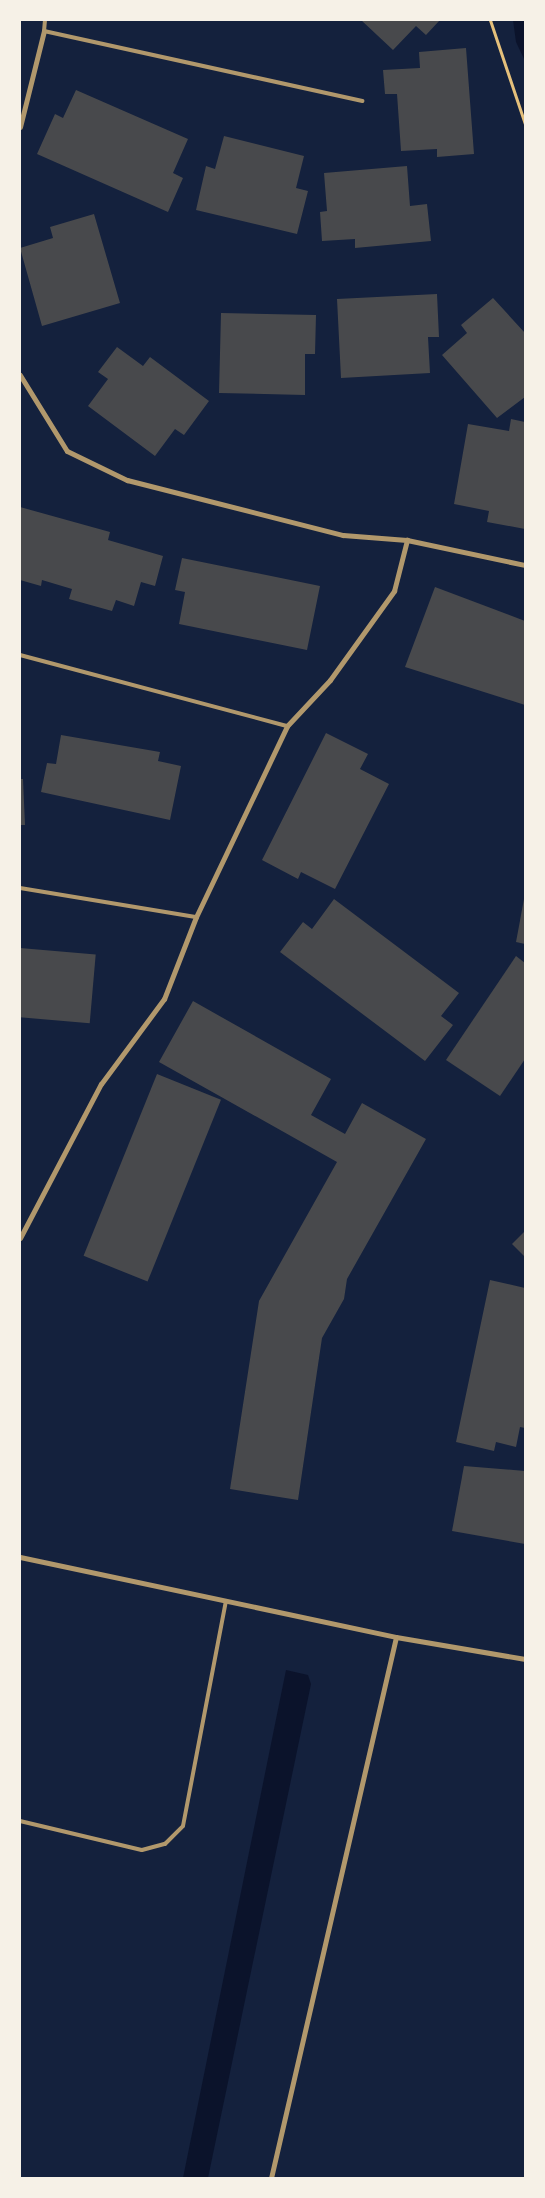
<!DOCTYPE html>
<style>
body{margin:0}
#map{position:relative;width:545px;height:2198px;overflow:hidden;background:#14213d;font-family:Lora,serif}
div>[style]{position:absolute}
.water>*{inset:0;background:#0b132b}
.building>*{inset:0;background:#48494c;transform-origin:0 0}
.path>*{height:3px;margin:-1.5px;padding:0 1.5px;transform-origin:1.5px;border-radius:1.5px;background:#e5c07b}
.service>*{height:4px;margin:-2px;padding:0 2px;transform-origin:2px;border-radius:2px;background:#b1986c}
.minor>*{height:5px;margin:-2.5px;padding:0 2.5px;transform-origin:2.5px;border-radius:2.5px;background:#b1986c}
span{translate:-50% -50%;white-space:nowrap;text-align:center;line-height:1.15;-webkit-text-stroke:4px #f6f1e7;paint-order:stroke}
.frame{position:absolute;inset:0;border:21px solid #f6f1e7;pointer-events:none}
</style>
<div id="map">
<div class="water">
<div style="clip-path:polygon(513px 20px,525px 20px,525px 61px,516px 42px)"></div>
<div style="clip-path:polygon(286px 1670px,308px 1675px,311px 1684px,208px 2178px,183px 2178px)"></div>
</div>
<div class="building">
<div style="clip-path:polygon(361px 20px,440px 20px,426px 35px,416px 26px,393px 50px)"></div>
<div style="clip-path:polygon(466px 48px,474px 154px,437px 157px,437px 149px,401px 151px,397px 94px,385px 94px,383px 70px,420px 68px,419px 52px)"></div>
<div style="clip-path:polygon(76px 90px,188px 139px,173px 173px,183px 178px,168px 212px,37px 154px,55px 114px,63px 118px)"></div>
<div style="clip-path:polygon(224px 136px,304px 156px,296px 188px,308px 191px,297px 234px,196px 210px,206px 166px,215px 169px)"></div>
<div style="clip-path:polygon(407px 166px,410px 206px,427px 204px,431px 241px,355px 248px,355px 239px,322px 241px,320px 212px,327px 211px,324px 173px)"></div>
<div style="clip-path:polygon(94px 214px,120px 303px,42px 326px,20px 248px,53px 238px,50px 227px)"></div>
<div style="clip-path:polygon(437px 294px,439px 337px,428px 337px,430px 373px,341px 378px,337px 299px)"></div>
<div style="clip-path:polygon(493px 298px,525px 333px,525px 397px,497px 418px,442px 355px,467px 333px,461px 325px)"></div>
<div style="clip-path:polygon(221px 313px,316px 315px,315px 354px,305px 354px,305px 395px,219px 393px)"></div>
<div style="clip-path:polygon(117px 347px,143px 366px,150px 357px,209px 401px,184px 435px,175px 429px,155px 456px,88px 406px,108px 379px,98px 372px)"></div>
<div style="clip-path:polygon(511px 419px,525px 422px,525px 529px,487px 522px,489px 511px,454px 504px,468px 424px,509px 431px)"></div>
<div style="clip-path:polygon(20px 507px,110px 532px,108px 540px,163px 556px,155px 586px,141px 582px,134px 606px,116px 600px,112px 611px,69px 599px,72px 589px,42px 580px,41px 586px,20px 580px)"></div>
<div style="clip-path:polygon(182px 558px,320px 586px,307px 650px,179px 624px,185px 592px,175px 590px)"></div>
<div style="clip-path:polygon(435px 587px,525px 621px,525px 705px,405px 667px)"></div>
<div style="clip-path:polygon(326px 733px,368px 754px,360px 769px,389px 784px,335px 889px,301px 872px,298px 879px,262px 860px)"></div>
<div style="clip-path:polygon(61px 735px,160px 752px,158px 761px,181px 766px,170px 820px,41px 792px,47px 763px,56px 764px)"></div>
<div style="clip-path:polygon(20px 779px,23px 779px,25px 825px,20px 825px)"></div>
<div style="clip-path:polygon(334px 899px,459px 993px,441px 1016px,453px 1025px,425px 1061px,280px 952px,303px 922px,312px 929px)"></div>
<div style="clip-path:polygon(524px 899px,525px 900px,525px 944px,516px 942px)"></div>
<div style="left:20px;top:948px;width:76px;height:69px;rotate:5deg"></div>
<div style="clip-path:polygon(516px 956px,525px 963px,525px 1059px,500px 1096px,446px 1060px)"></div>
<div style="clip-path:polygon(193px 1001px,331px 1079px,311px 1115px,345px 1134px,362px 1103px,426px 1139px,347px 1279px,344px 1299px,322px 1338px,298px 1500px,230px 1489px,259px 1301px,337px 1162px,159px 1062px)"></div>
<div style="left:157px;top:1074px;width:69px;height:196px;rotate:22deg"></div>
<div style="clip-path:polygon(525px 1231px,525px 1257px,512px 1244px)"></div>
<div style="clip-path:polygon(490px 1280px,525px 1288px,525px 1428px,520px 1427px,516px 1447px,496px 1442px,494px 1451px,456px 1442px)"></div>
<div style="clip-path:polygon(464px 1466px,525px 1471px,525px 1544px,452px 1531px)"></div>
</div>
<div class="path">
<div style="left:490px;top:20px;width:110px;rotate:71.4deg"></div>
</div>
<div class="service">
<div style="left:45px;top:20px;width:11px;rotate:95deg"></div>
<div style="left:44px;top:31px;width:326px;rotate:12.4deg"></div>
<div style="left:20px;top:655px;width:276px;rotate:14.9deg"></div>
<div style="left:20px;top:888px;width:178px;rotate:9.4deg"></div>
<div style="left:20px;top:1821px;width:125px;rotate:13.4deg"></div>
<div style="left:142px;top:1850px;width:24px;rotate:-15deg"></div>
<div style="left:165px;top:1844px;width:25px;rotate:-45deg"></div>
<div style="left:183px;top:1826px;width:229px;rotate:-79.2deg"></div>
</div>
<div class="minor">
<div style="left:20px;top:127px;width:99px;rotate:-76deg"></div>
<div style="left:20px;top:375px;width:89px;rotate:58.3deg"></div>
<div style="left:67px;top:451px;width:67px;rotate:25.8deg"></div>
<div style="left:127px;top:480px;width:223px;rotate:14.3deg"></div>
<div style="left:343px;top:535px;width:64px;rotate:4.5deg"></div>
<div style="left:407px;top:540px;width:121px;rotate:12deg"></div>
<div style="left:20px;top:1238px;width:174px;rotate:-62.3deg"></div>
<div style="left:101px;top:1084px;width:106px;rotate:-53.5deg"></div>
<div style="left:164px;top:999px;width:88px;rotate:-68.7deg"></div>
<div style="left:196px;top:917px;width:212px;rotate:-64.5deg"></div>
<div style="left:287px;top:726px;width:63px;rotate:-46.9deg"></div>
<div style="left:330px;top:680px;width:110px;rotate:-54.3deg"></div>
<div style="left:394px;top:591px;width:53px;rotate:-75.7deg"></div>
<div style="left:20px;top:1557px;width:384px;rotate:12deg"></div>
<div style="left:396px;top:1637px;width:131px;rotate:9.7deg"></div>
<div style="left:271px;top:2178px;width:555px;rotate:-76.99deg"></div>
</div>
<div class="frame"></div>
</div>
